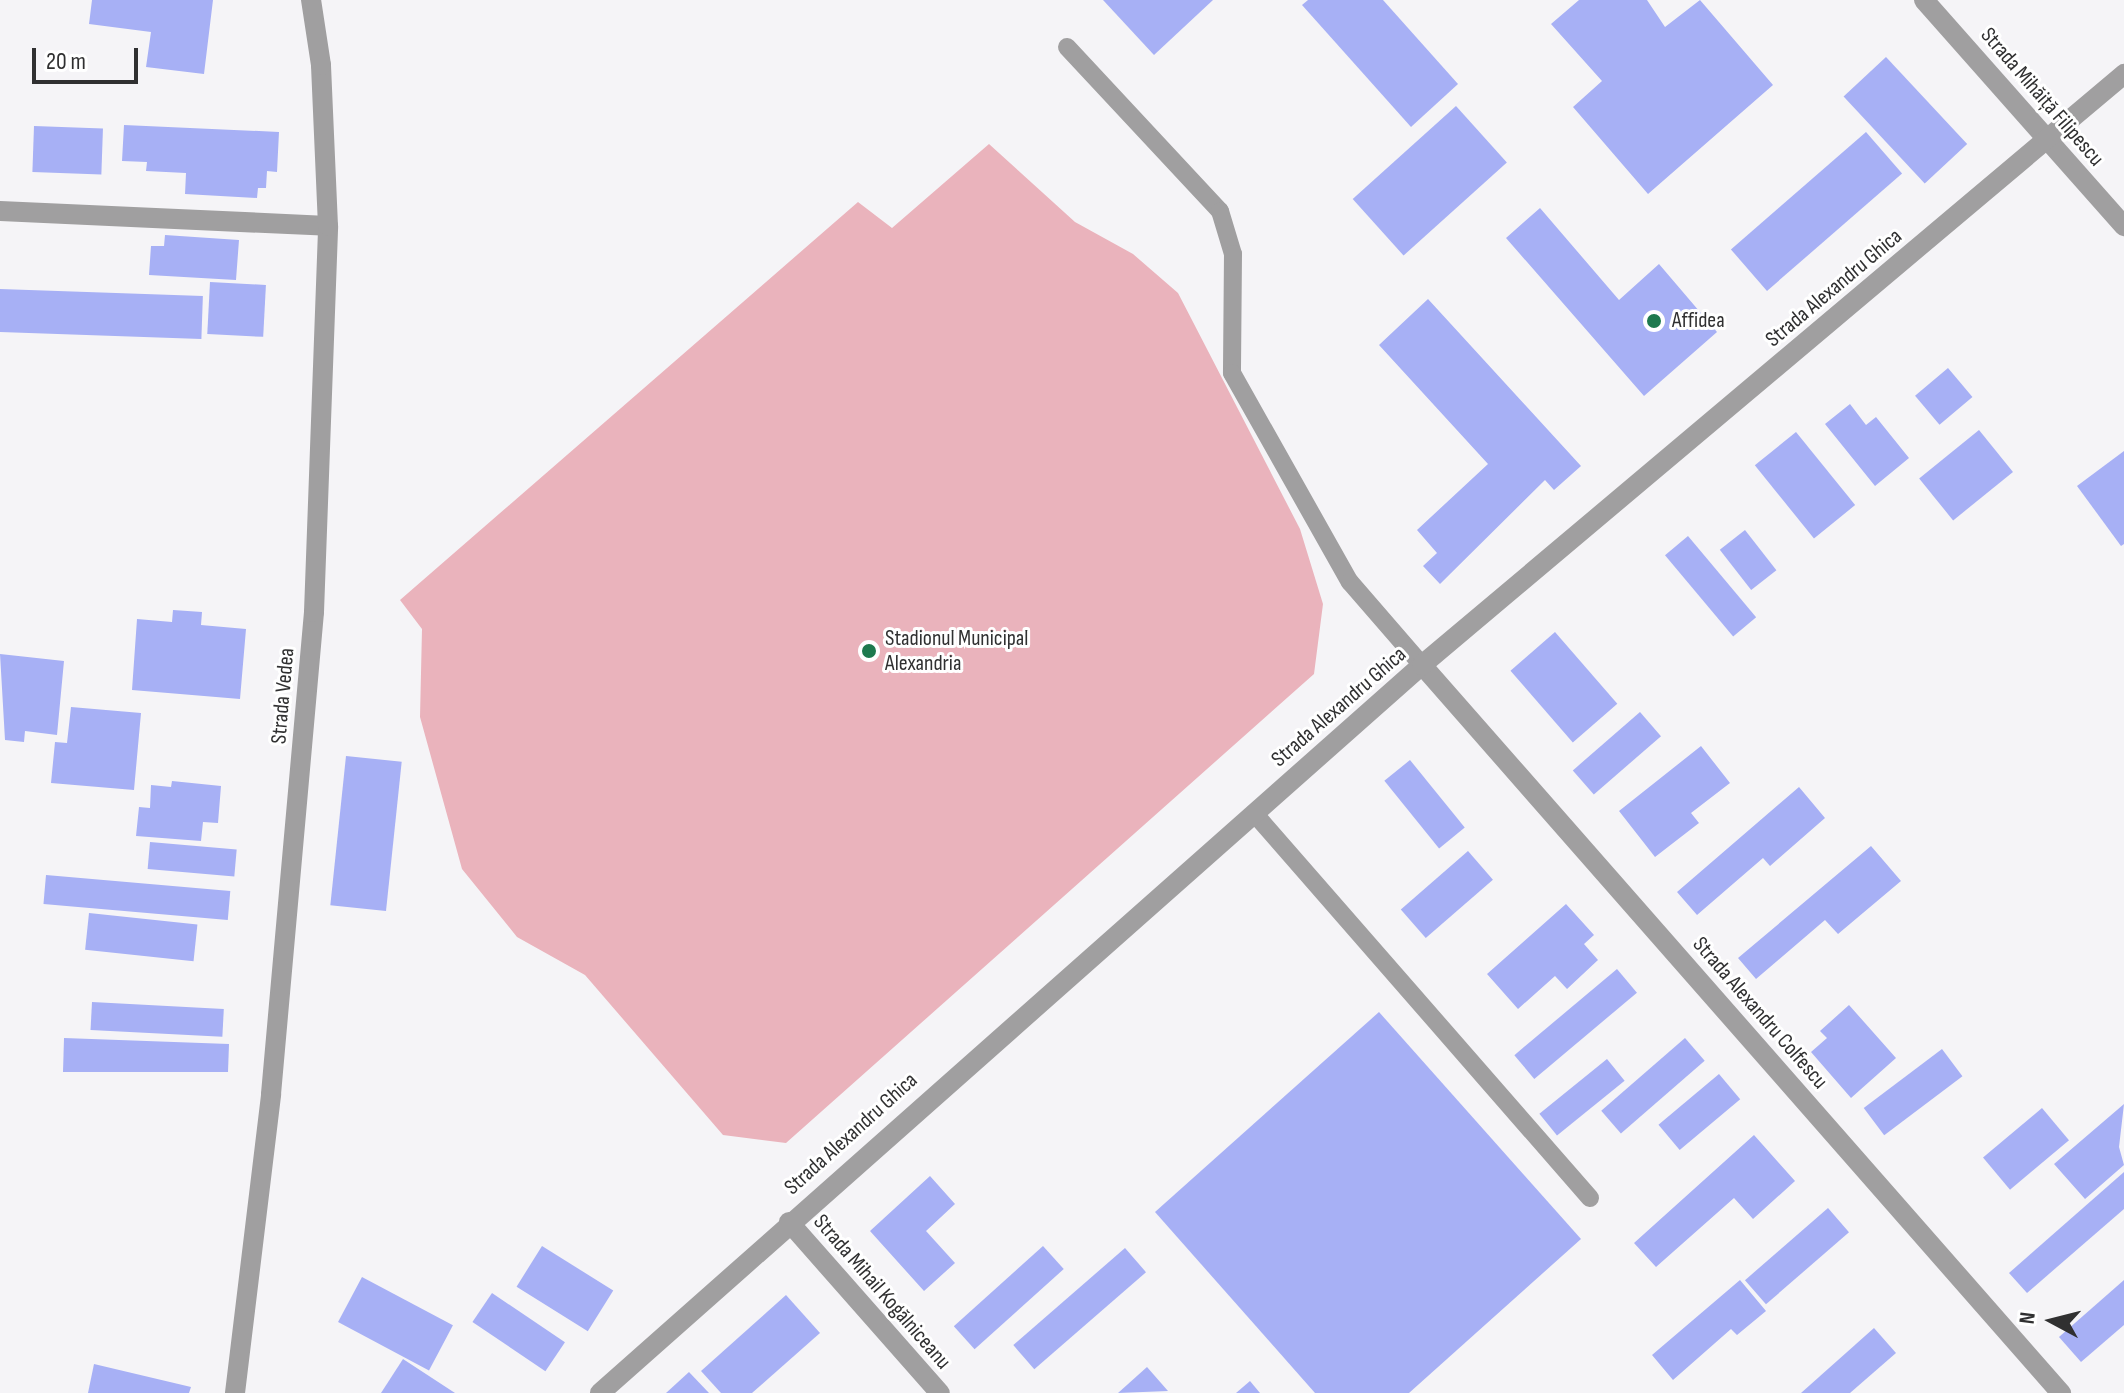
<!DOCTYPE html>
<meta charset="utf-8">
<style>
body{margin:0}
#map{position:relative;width:2124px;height:1393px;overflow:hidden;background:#f5f4f7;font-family:"Sofia Sans Condensed",sans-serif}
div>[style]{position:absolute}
.green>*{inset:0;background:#eab3bc}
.building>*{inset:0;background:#a7b0f5;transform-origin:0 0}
.service>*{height:18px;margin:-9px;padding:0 9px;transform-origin:9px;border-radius:9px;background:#a09fa0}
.minor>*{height:20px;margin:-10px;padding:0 10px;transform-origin:10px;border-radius:10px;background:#a09fa0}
.dots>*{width:22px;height:22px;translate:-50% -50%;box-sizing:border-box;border:4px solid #fff;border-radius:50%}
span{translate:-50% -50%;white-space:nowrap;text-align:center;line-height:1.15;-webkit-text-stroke:6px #fff;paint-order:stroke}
.street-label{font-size:22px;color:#303031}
.poi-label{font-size:22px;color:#303031}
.left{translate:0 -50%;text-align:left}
.north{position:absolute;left:2012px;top:1281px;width:80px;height:80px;-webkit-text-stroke:6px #fff;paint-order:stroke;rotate:277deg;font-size:22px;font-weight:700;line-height:32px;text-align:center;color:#303031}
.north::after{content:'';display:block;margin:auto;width:28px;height:36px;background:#303031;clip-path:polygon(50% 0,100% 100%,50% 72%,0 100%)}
.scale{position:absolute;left:32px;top:48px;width:106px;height:36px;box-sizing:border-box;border:4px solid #303031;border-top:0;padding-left:10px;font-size:24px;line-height:28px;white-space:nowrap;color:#303031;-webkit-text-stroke:6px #fff;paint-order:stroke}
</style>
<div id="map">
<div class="green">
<div style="clip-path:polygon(989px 144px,1075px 222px,1133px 254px,1178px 293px,1300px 529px,1323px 604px,1314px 674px,786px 1143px,723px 1135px,585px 975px,517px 937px,462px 869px,420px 717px,422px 629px,400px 600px,858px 202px,892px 228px)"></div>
</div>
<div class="building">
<div style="clip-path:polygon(92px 0,213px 0,204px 74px,146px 67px,151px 32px,89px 24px)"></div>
<div style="clip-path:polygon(1103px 0,1213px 0,1154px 55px)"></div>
<div style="clip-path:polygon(1308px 0,1383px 0,1458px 84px,1411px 127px,1302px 5px)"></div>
<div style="clip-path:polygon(1579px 0,1647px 0,1665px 27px,1700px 0,1773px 85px,1648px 194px,1573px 107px,1602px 81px,1551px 24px)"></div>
<div style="left:1886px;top:57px;width:119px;height:58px;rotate:47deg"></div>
<div style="left:1456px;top:106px;width:76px;height:139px;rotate:48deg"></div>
<div style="clip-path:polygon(124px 125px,279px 132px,277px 172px,267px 171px,266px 188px,258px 188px,257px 198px,185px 194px,186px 173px,146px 171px,147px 162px,122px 161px)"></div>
<div style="left:34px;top:126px;width:69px;height:46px;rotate:2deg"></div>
<div style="left:1866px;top:132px;width:55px;height:179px;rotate:49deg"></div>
<div style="clip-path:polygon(1540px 208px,1619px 300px,1659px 264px,1717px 332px,1644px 396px,1506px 238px)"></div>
<div style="clip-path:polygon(165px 235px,239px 240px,236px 280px,149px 275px,151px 246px,164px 246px)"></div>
<div style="left:210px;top:282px;width:56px;height:52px;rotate:3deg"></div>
<div style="left:0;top:289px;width:203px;height:43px;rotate:2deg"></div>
<div style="clip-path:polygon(1428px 299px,1581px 466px,1554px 490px,1545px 480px,1440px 584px,1423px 566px,1437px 553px,1417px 530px,1488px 464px,1379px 345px)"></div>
<div style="left:1948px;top:368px;width:38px;height:43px;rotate:50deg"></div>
<div style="clip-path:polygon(1850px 404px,1866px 425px,1876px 417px,1909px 458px,1875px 486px,1825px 424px)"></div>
<div style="left:1979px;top:430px;width:54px;height:77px;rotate:51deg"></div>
<div style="left:1796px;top:432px;width:94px;height:53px;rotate:51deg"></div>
<div style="clip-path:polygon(2124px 451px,2124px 544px,2121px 546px,2077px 486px)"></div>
<div style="left:1745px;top:530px;width:51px;height:32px;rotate:52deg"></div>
<div style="left:1688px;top:536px;width:106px;height:30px;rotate:50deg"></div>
<div style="clip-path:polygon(173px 610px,202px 612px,201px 625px,246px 629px,240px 699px,132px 690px,137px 619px,172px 622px)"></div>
<div style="left:1555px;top:632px;width:95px;height:59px;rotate:49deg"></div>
<div style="clip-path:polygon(0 654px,64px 661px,57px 735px,25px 731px,24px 742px,5px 740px)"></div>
<div style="clip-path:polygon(71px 707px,141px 713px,134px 790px,51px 783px,55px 742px,67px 743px)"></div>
<div style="left:1640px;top:712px;width:32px;height:89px;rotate:49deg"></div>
<div style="clip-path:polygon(1701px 746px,1730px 783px,1691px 813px,1699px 823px,1655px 857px,1619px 811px)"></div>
<div style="left:346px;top:756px;width:56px;height:150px;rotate:6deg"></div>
<div style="left:1410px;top:760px;width:87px;height:33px;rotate:51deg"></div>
<div style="clip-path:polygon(172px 781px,221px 786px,218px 823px,203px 822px,201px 841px,136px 836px,139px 807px,150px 808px,151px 785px,171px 787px)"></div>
<div style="clip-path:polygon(1799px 787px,1825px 818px,1770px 866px,1763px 858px,1697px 915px,1677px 892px)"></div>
<div style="left:150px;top:842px;width:87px;height:27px;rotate:5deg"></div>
<div style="clip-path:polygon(1871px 846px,1901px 881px,1838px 934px,1825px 920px,1756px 979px,1738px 958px)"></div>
<div style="left:1468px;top:851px;width:38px;height:89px;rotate:49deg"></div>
<div style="left:46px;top:875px;width:185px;height:29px;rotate:5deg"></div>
<div style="clip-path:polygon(1566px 904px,1594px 935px,1584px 944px,1598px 960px,1567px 989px,1555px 976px,1518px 1009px,1487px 974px)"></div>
<div style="left:89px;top:913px;width:109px;height:37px;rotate:6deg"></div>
<div style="left:1617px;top:969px;width:31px;height:134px;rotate:50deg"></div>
<div style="left:92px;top:1002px;width:132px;height:28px;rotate:3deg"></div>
<div style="clip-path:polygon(1849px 1005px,1896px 1058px,1851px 1098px,1811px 1052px,1827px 1038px,1820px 1031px)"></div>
<div style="clip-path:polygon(1379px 1012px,1581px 1239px,1409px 1393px,1315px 1393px,1155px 1212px)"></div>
<div style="clip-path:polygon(64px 1038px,229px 1044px,228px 1072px,63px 1072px)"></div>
<div style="left:1685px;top:1038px;width:30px;height:111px;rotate:49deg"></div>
<div style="left:1942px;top:1049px;width:34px;height:98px;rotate:53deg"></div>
<div style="left:1607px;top:1059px;width:28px;height:87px;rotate:51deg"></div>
<div style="left:1719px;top:1074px;width:33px;height:79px;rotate:50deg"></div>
<div style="clip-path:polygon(2124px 1104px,2119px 1147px,2124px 1165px,2085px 1199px,2054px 1164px)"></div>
<div style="left:2042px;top:1108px;width:42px;height:77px;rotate:50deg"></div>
<div style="clip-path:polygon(1754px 1135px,1795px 1181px,1753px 1219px,1734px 1198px,1656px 1267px,1634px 1243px)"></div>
<div style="clip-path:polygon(2124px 1172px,2124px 1209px,2027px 1293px,2009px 1273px)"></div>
<div style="clip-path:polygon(930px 1176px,955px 1204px,926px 1231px,955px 1263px,924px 1291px,870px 1231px)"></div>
<div style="left:1828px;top:1208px;width:32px;height:110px;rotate:49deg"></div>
<div style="left:542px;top:1246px;width:84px;height:48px;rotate:32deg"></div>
<div style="left:1043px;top:1246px;width:31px;height:120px;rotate:48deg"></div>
<div style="left:1125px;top:1248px;width:32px;height:148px;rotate:49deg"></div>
<div style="left:362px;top:1277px;width:103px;height:51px;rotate:28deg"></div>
<div style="clip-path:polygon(1740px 1280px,1766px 1311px,1737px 1335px,1731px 1329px,1673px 1380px,1652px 1355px)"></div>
<div style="clip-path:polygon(2124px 1280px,2124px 1325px,2081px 1362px,2059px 1337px)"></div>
<div style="left:492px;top:1293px;width:88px;height:35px;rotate:34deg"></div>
<div style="clip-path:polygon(786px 1295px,820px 1333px,752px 1393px,721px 1393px,701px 1371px)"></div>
<div style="clip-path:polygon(1874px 1328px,1896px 1353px,1850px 1393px,1801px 1393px)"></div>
<div style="clip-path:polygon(403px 1359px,455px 1393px,381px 1393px)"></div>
<div style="clip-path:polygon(94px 1364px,191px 1387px,189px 1393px,88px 1393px)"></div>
<div style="clip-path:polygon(1147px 1367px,1168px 1391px,1118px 1393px)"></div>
<div style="clip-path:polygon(689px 1372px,709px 1393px,666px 1393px)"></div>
<div style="clip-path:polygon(1250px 1381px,1260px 1393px,1236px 1393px)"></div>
</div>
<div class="service">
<div style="left:1067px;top:47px;width:224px;rotate:47deg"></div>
<div style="left:1220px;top:211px;width:45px;rotate:73.2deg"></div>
<div style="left:1233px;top:254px;width:119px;rotate:90.5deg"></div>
<div style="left:1232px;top:373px;width:240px;rotate:60.6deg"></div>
<div style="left:1350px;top:582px;width:110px;rotate:49.1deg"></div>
<div style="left:1254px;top:813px;width:511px;rotate:48.89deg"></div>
</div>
<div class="minor">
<div style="left:1924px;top:0;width:302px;rotate:48.5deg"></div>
<div style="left:0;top:211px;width:328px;rotate:2.6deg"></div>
<div style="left:1422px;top:665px;width:969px;rotate:48.73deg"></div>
<div style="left:789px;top:1222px;width:228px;rotate:48.6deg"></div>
<div style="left:235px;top:1393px;width:301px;rotate:-83.1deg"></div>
<div style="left:271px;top:1094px;width:484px;rotate:-84.9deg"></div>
<div style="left:314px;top:612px;width:386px;rotate:-87.9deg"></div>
<div style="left:328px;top:226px;width:161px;rotate:-92.5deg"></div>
<div style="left:321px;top:65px;width:66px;rotate:-98.7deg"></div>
<div style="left:600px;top:1393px;width:1098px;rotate:-41.53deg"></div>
<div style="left:1422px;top:665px;width:918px;rotate:-40.09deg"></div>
</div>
<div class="dots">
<div style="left:1654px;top:321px;background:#1e794e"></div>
<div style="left:869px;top:651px;background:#1e794e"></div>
</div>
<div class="street-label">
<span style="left:2042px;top:97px;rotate:49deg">Strada Mihăiță Filipescu</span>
<span style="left:1834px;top:288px;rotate:-40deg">Strada Alexandru Ghica</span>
<span style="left:283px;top:696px;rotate:-85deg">Strada Vedea</span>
<span style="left:1339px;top:707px;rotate:-41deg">Strada Alexandru Ghica</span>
<span style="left:1760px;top:1013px;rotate:49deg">Strada Alexandru Colfescu</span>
<span style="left:851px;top:1134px;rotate:-42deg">Strada Alexandru Ghica</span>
<span style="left:882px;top:1292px;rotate:49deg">Strada Mihail Kogălniceanu</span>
</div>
<div class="poi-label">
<span class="left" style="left:1672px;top:321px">Affidea</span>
<span class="left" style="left:885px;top:651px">Stadionul Municipal<br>Alexandria</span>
</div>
<div class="north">N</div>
<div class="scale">20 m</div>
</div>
